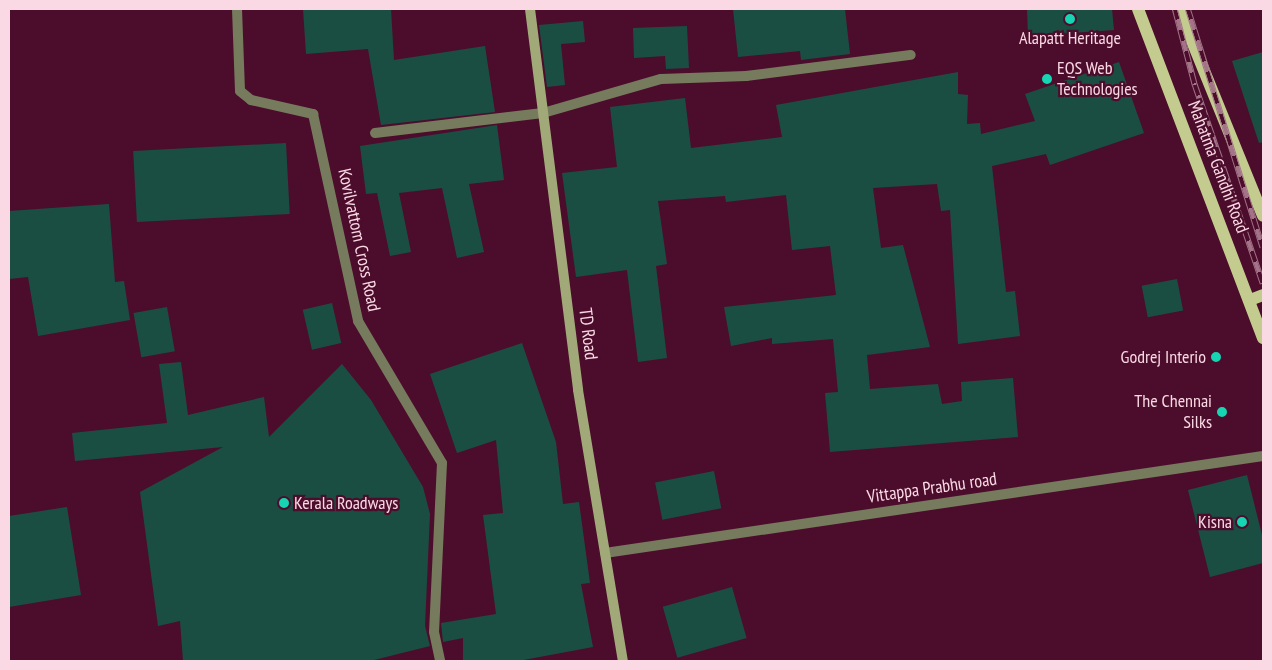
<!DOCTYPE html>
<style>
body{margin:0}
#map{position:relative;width:1272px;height:670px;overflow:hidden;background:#4c0d2c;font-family:"PT Sans Narrow",sans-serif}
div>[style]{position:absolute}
.building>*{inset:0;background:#1b4e43;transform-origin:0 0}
.lane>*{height:10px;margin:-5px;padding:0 5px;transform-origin:5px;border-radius:5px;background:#767b5d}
.street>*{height:10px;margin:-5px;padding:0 5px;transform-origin:5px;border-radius:5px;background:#767b5d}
.secondary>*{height:10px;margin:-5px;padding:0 5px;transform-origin:5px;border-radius:5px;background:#a1a979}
.primary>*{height:12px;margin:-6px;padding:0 6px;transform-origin:6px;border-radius:6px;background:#c3cc8e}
.rail>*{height:5.5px;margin-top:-2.75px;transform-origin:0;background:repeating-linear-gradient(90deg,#4c0d2c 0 11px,#a37388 0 22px);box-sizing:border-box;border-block:1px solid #a37388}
.dots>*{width:14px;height:14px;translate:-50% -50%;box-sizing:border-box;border:2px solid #4c0d2c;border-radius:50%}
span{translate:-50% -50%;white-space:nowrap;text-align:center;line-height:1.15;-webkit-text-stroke:4.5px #4c0d2c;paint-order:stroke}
.poi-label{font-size:18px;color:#fad9e4}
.left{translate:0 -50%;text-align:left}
.right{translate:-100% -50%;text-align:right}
.street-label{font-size:18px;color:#fad9e4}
.frame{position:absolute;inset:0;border:10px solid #fad9e4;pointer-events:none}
</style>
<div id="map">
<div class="building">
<div style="clip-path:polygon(303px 9px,391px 9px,394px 60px,485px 46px,495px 112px,381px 125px,368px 49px,306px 54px)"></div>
<div style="clip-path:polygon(733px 9px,845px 9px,850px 54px,801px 60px,800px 51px,738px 57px)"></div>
<div style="clip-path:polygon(1027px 9px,1112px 9px,1114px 30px,1028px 36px)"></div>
<div style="clip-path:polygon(583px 21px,585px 42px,561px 44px,565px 85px,547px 87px,539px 25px)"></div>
<div style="clip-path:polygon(687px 26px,689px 68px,666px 69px,665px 56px,634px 58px,633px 28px)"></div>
<div style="clip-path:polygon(1263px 52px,1263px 142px,1259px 143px,1232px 61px)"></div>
<div style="clip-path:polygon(1119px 62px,1144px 133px,1050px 165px,1046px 154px,992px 166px,1006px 292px,1015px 291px,1020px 336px,958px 344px,950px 210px,941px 211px,937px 184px,873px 188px,881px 248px,903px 245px,930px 347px,867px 355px,870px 389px,938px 384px,942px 404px,962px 401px,961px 382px,1013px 378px,1018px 437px,830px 452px,825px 393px,838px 392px,833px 339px,772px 344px,772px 338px,731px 346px,724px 307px,836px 295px,830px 246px,792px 250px,786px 195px,726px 202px,725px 196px,658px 201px,667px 264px,656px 266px,667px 358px,638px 362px,627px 270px,576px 277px,562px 173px,617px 167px,610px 107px,685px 98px,691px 148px,782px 137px,776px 105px,958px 72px,958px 94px,968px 95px,967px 124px,980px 123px,981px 134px,1035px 121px,1025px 94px)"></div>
<div style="clip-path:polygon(497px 125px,504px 180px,469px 184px,484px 252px,457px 258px,442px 188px,399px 193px,411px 252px,390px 256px,377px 193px,366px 194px,360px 146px)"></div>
<div style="left:286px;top:143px;width:71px;height:153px;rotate:87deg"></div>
<div style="clip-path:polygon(109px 204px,115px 282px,124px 281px,130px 320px,38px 336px,28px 277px,9px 279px,9px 211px)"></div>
<div style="left:1177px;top:279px;width:32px;height:36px;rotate:79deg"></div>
<div style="left:332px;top:303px;width:41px;height:30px;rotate:77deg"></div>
<div style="left:167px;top:307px;width:45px;height:34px;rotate:80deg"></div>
<div style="clip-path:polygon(522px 343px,556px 442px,563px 504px,579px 502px,590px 583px,581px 584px,593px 647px,518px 661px,463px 661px,463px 638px,443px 642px,441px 623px,496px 614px,483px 515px,503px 513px,496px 440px,457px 453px,430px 374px)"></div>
<div style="clip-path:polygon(181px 362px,188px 415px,264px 397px,269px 437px,342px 364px,371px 400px,423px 487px,430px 514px,425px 626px,430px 646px,370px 661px,183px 661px,180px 621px,158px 626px,140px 492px,223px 447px,75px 461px,72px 433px,167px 423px,159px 364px)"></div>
<div style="left:714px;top:471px;width:38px;height:60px;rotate:79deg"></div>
<div style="clip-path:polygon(1247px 475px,1263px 539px,1263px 563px,1210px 577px,1188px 490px)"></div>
<div style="clip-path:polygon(67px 507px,81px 595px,9px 607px,9px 516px)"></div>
<div style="left:732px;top:587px;width:53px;height:72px;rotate:74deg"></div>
</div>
<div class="lane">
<div style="left:375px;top:133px;width:169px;rotate:-6.8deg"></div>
</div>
<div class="street">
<div style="left:237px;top:9px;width:82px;rotate:87.9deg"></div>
<div style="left:240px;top:91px;width:14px;rotate:39deg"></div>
<div style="left:251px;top:100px;width:64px;rotate:12.7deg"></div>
<div style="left:313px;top:114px;width:212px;rotate:77.7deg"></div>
<div style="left:358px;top:321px;width:165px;rotate:59.4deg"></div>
<div style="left:442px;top:463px;width:169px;rotate:92.7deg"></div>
<div style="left:434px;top:632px;width:30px;rotate:78deg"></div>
<div style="left:543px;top:113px;width:123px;rotate:-16.1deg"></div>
<div style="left:661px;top:79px;width:85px;rotate:-2deg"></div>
<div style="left:746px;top:76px;width:166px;rotate:-7.3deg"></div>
<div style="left:605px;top:553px;width:665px;rotate:-8.39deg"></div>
</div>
<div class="secondary">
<div style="left:530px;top:9px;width:384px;rotate:82.8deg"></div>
<div style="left:578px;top:390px;width:275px;rotate:80.6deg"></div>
</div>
<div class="primary">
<div style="left:1138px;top:9px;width:352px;rotate:69.2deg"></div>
<div style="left:1179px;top:9px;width:223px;rotate:67.9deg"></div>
<div style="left:1250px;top:300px;width:14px;rotate:-21deg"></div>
</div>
<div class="rail">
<div style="left:1175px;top:9px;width:79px;rotate:75.3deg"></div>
<div style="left:1195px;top:85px;width:210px;rotate:71.1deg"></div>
<div style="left:1188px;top:9px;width:250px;rotate:72.6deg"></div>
</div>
<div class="dots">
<div style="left:1070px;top:19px;background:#16d5b3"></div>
<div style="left:1047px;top:79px;background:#16d5b3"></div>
<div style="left:1216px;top:357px;background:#16d5b3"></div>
<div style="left:1222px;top:412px;background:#16d5b3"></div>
<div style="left:284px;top:503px;background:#16d5b3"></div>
<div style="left:1242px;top:522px;background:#16d5b3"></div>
</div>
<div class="poi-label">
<span style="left:1070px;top:38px">Alapatt Heritage</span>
<span class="left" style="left:1057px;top:79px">EQS Web<br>Technologies</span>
<span class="right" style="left:1206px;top:357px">Godrej Interio</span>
<span class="right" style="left:1212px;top:412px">The Chennai<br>Silks</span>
<span class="left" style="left:294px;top:503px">Kerala Roadways</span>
<span class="right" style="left:1232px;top:522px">Kisna</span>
</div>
<div class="street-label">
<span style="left:1218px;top:167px;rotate:69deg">Mahatma Gandhi Road</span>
<span style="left:359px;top:240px;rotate:78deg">Kovilvattom Cross Road</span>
<span style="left:588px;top:334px;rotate:83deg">TD Road</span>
<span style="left:932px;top:488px;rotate:-8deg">Vittappa Prabhu road</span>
</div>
<div class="frame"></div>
</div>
